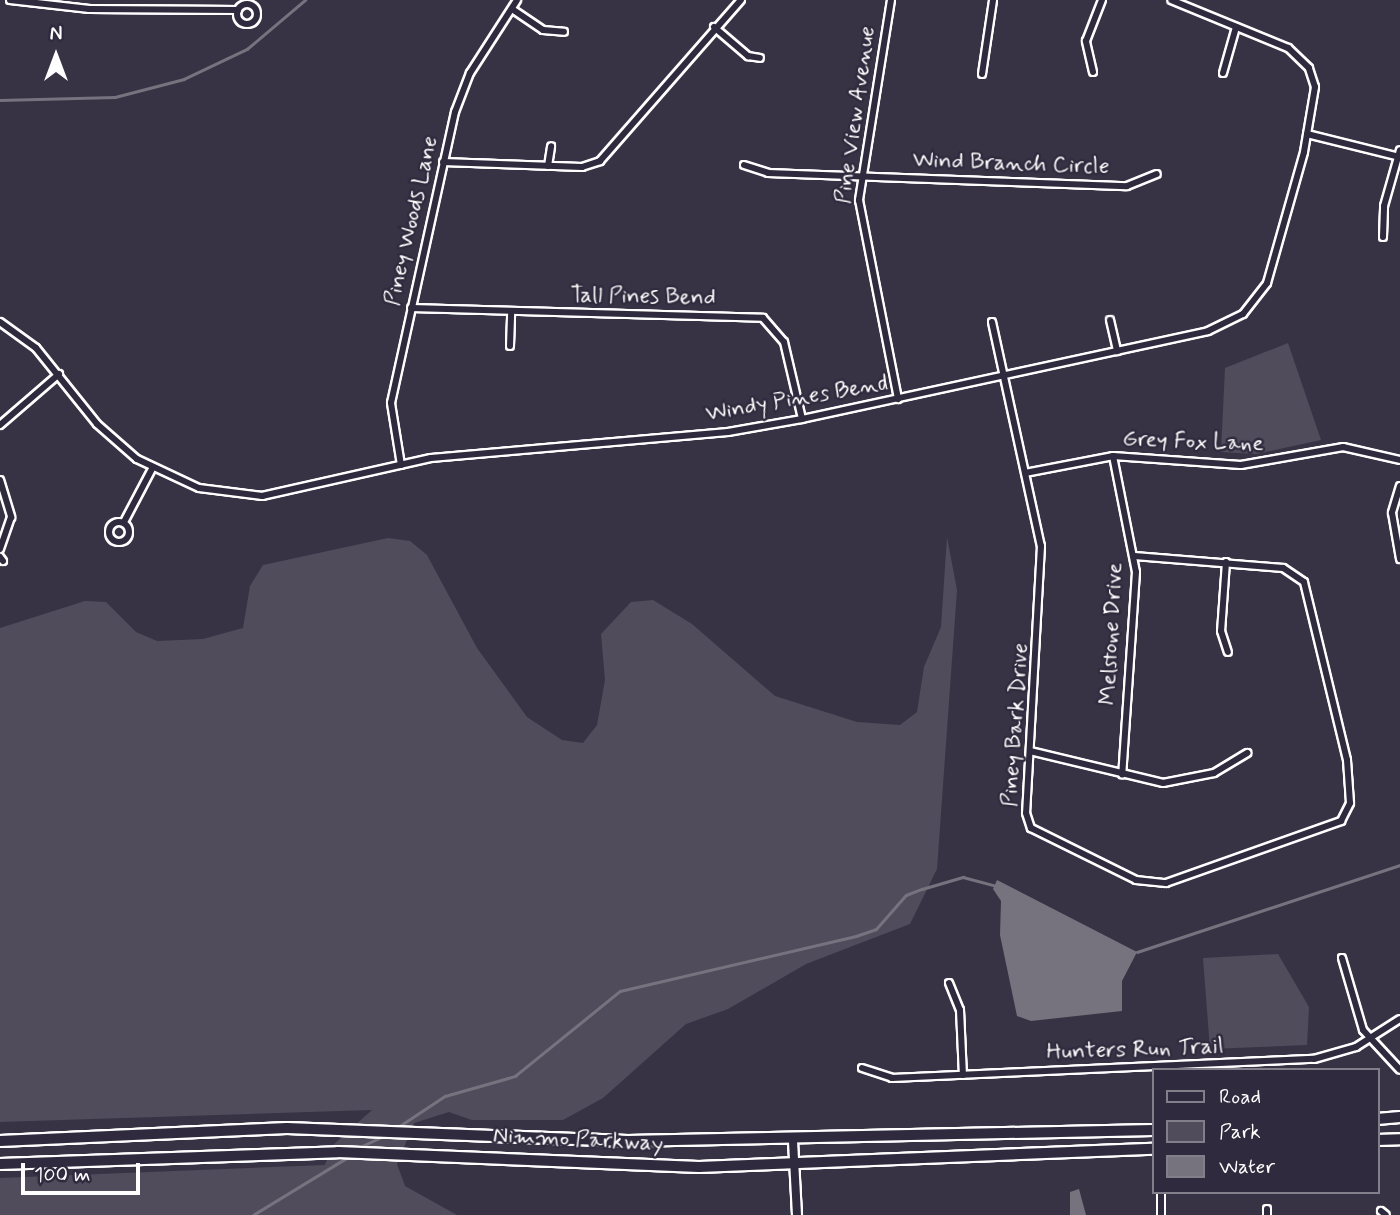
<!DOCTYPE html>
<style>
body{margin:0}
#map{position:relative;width:1400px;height:1215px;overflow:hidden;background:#373345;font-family:Mynerve,sans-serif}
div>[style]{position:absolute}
.green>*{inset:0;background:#514c5c}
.water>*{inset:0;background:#76737f}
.stream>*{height:2.5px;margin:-1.25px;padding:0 1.25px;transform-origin:1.25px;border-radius:1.25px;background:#76737f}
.roads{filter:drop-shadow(2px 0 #fff) drop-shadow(-2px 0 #fff) drop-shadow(0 2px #fff) drop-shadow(0 -2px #fff)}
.minor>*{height:6px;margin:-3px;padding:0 3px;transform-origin:3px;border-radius:3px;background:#2f2a3d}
.minor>.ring{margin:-3px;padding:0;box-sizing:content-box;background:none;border:6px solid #2f2a3d;border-radius:50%}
.tertiary>*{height:8px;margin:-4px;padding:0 4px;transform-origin:4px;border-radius:4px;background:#2f2a3d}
.trunk>*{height:10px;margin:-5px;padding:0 5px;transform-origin:5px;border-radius:5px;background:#2f2a3d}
span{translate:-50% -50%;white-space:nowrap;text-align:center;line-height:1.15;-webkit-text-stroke:5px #2f2a3d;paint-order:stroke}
.street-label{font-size:23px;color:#fff}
.legend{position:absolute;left:1152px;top:1068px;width:228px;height:126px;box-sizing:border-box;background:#2f2a3d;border:2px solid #827f8b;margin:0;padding:9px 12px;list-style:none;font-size:21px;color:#fff}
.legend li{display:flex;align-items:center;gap:14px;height:35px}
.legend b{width:35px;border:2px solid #827f8b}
.north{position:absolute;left:21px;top:21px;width:70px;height:70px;-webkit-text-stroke:5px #2f2a3d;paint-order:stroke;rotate:0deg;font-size:19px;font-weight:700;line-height:28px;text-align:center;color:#fff}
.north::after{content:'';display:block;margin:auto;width:24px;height:32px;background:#fff;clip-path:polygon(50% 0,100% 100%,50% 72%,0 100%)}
.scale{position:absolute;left:21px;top:1163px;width:119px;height:32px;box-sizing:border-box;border:4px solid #fff;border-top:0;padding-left:9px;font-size:21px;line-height:24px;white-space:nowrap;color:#fff;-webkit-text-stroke:5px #2f2a3d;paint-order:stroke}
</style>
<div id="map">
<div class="green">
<div style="clip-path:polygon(1288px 343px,1321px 440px,1256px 454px,1221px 452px,1225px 368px)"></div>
<div style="clip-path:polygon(947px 537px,957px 590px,937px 869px,910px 924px,806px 964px,728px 1009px,686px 1024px,603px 1098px,563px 1120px,472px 1120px,449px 1112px,414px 1123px,397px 1164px,405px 1186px,457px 1215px,0 1215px,0 1178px,325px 1165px,332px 1146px,372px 1110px,0 1122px,0 628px,85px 601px,106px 602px,136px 632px,157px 641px,203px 639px,243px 628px,250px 586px,263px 565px,388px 538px,410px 541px,427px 555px,477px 648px,527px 717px,562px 740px,583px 743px,597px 725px,605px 680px,601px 634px,631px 602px,653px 600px,692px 624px,775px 696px,857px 722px,900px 725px,917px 712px,924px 667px,941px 627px)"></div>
<div style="clip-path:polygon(1278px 954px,1309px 1007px,1307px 1045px,1210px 1049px,1203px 958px)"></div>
</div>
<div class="water">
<div style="clip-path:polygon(997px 880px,1137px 952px,1122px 981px,1122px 1011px,1031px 1021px,1017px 1016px,1000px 935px,1001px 901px,993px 889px)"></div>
<div style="clip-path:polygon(1079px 1189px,1086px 1215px,1070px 1215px,1070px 1192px)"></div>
</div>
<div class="stream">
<div style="left:0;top:100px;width:115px;rotate:-1.5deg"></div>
<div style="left:115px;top:97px;width:71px;rotate:-14.6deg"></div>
<div style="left:184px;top:79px;width:70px;rotate:-25.5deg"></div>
<div style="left:247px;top:49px;width:76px;rotate:-40.2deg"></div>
<div style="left:1137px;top:952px;width:277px;rotate:-18.3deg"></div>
<div style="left:398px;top:1127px;width:56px;rotate:-33.4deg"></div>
<div style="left:445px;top:1096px;width:73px;rotate:-15.9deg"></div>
<div style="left:515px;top:1076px;width:135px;rotate:-39deg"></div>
<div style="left:620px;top:991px;width:242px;rotate:-13.1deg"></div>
<div style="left:856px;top:936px;width:21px;rotate:-19deg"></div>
<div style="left:876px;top:929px;width:45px;rotate:-48.6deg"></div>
<div style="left:906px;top:895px;width:17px;rotate:-21deg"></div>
<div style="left:922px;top:889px;width:43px;rotate:-16.3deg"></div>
<div style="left:963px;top:877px;width:34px;rotate:15deg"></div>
<div style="left:358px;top:1148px;width:29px;rotate:-25deg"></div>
<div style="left:253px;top:1215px;width:111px;rotate:-31.4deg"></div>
</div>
<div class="roads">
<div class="minor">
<div style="left:10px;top:0;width:80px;rotate:6.5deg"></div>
<div style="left:89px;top:9px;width:149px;rotate:0.4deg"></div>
<div style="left:891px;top:0;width:203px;rotate:99.1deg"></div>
<div style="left:859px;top:200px;width:203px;rotate:78.9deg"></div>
<div class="ring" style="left:237px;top:4px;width:14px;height:14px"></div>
<div style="left:512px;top:9px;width:37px;rotate:34deg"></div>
<div style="left:543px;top:30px;width:21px;rotate:5deg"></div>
<div style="left:714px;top:27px;width:45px;rotate:40.5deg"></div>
<div style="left:748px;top:56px;width:12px;rotate:9deg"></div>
<div style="left:1093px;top:72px;width:32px;rotate:-103deg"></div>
<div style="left:1086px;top:41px;width:44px;rotate:-68.7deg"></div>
<div style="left:1223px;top:73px;width:48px;rotate:-74.2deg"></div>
<div style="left:982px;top:74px;width:75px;rotate:-81.5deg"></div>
<div style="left:1307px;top:134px;width:96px;rotate:13.9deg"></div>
<div style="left:443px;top:162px;width:139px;rotate:2.1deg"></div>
<div style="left:582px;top:167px;width:19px;rotate:-18deg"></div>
<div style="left:600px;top:161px;width:214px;rotate:-48.8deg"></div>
<div style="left:744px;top:165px;width:25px;rotate:18deg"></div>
<div style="left:768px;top:173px;width:359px;rotate:2.1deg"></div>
<div style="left:1127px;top:186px;width:32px;rotate:-22deg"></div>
<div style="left:548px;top:166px;width:20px;rotate:-81deg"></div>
<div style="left:1383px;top:237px;width:31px;rotate:-88deg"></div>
<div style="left:1384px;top:206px;width:58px;rotate:-74.1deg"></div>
<div style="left:411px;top:308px;width:352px;rotate:1.6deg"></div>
<div style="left:763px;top:318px;width:32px;rotate:49deg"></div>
<div style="left:784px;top:342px;width:79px;rotate:76.8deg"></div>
<div style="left:1110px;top:320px;width:32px;rotate:77deg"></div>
<div style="left:0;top:322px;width:44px;rotate:35.8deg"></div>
<div style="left:36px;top:348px;width:97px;rotate:51.2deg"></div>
<div style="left:97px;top:424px;width:53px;rotate:41.2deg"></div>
<div style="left:137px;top:459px;width:68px;rotate:25.1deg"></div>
<div style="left:199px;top:488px;width:64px;rotate:7.2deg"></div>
<div style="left:262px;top:496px;width:173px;rotate:-12.7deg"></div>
<div style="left:431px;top:458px;width:298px;rotate:-5deg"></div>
<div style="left:728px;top:432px;width:75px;rotate:-10deg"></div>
<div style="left:802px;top:419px;width:415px;rotate:-12.2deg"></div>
<div style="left:1208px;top:331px;width:39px;rotate:-26deg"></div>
<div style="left:1243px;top:314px;width:39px;rotate:-52deg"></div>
<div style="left:1267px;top:283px;width:136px;rotate:-74.2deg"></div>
<div style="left:1304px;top:152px;width:66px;rotate:-80.4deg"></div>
<div style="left:1315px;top:87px;width:20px;rotate:-108deg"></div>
<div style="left:1309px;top:68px;width:29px;rotate:-136deg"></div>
<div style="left:1288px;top:48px;width:126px;rotate:-157.7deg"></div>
<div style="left:992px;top:322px;width:229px;rotate:77.7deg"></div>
<div style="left:1041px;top:546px;width:267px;rotate:93.2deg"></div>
<div style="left:1026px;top:813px;width:16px;rotate:72deg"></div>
<div style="left:1031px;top:828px;width:117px;rotate:26.3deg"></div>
<div style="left:1136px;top:880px;width:30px;rotate:6deg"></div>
<div style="left:1166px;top:883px;width:186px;rotate:-19.5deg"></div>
<div style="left:1341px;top:821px;width:20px;rotate:-63deg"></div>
<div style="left:1350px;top:803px;width:43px;rotate:-94deg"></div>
<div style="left:1347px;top:760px;width:183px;rotate:-103.6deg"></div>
<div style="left:1304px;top:582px;width:25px;rotate:-146deg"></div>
<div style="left:1283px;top:568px;width:149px;rotate:-175.4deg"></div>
<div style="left:510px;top:346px;width:35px;rotate:-88deg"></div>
<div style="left:0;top:425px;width:78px;rotate:-40.8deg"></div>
<div style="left:1113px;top:456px;width:118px;rotate:78.8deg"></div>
<div style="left:1136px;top:572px;width:203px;rotate:93.9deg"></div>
<div style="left:401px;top:465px;width:63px;rotate:-99.2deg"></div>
<div style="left:391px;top:403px;width:298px;rotate:-77.6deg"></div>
<div style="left:455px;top:112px;width:42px;rotate:-69deg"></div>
<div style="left:470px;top:73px;width:87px;rotate:-57.2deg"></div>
<div style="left:1025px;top:473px;width:90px;rotate:-10.9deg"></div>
<div style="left:1113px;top:456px;width:128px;rotate:4deg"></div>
<div style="left:1241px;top:465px;width:104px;rotate:-10deg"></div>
<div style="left:1343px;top:447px;width:58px;rotate:12.8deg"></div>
<div style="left:0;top:480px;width:39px;rotate:73deg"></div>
<div style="left:11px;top:517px;width:34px;rotate:109deg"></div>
<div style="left:1400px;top:486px;width:28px;rotate:107deg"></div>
<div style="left:1392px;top:513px;width:47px;rotate:80.1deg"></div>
<div class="ring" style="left:109px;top:522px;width:14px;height:14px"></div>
<div style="left:124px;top:522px;width:60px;rotate:-62.2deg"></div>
<div style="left:0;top:557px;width:5px;rotate:53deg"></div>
<div style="left:1226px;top:562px;width:69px;rotate:94.1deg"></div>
<div style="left:1221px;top:631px;width:22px;rotate:72deg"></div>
<div style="left:1030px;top:751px;width:137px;rotate:13.5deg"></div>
<div style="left:1163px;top:783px;width:52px;rotate:-11.1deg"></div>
<div style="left:1214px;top:773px;width:39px;rotate:-31deg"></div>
<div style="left:1342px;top:958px;width:75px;rotate:73.7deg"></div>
<div style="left:1363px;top:1030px;width:54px;rotate:47.2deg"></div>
<div style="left:949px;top:983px;width:29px;rotate:68deg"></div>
<div style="left:960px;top:1010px;width:65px;rotate:87.4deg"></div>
<div style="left:862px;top:1068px;width:32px;rotate:18deg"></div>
<div style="left:892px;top:1078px;width:422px;rotate:-2.6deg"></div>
<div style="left:1314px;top:1059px;width:44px;rotate:-15.9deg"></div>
<div style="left:1356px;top:1047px;width:52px;rotate:-32.5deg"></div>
<div style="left:1161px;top:1192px;width:23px;rotate:90deg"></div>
<div style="left:1267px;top:1209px;width:6px;rotate:90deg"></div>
<div style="left:1381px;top:1211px;width:6px;rotate:39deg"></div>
</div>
<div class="tertiary">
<div style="left:793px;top:1141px;width:74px;rotate:86.9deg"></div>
</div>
<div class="trunk">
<div style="left:1377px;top:1119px;width:23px;rotate:-5deg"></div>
<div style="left:1377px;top:1140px;width:23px;rotate:-2deg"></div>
<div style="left:0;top:1141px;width:287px;rotate:-2.6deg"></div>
<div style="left:287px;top:1128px;width:341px;rotate:2.2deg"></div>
<div style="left:628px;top:1141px;width:525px;rotate:-1.2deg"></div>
<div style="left:0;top:1164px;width:338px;rotate:-2deg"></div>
<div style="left:338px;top:1152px;width:361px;rotate:2.4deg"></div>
<div style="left:699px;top:1167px;width:454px;rotate:-2.3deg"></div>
</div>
</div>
<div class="street-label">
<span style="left:856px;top:115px;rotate:-82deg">Pine View Avenue</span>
<span style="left:1011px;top:164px;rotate:2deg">Wind Branch Circle</span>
<span style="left:412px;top:221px;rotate:-77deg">Piney Woods Lane</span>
<span style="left:643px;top:297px;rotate:1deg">Tall Pines Bend</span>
<span style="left:797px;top:399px;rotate:-10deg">Windy Pines Bend</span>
<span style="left:1193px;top:442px;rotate:2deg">Grey Fox Lane</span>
<span style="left:1112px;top:634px;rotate:-87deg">Melstone Drive</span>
<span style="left:1016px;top:725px;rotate:-86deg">Piney Bark Drive</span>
<span style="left:1135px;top:1050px;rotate:-2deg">Hunters Run Trail</span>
<span style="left:578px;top:1140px;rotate:3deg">Nimmo Parkway</span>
</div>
<ul class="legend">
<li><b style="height:9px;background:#2f2a3d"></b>Road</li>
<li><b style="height:19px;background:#514c5c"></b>Park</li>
<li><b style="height:19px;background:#76737f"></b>Water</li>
</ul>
<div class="north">N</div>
<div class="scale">100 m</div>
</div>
